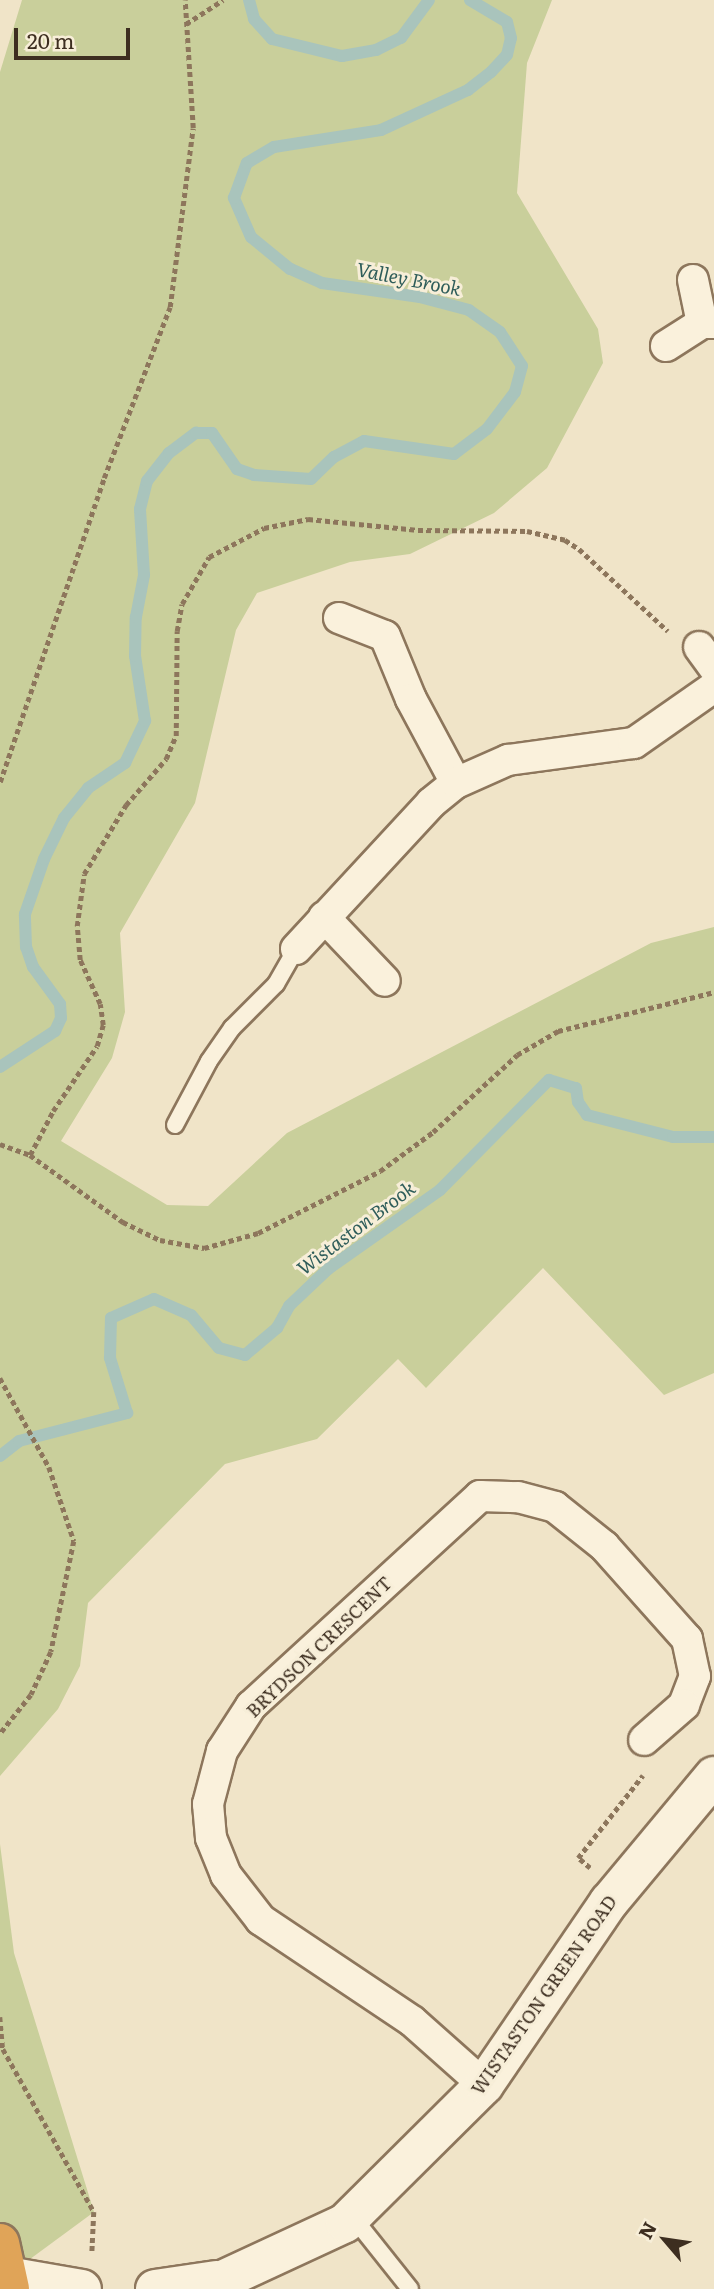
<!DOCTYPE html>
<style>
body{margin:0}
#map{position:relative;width:714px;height:2289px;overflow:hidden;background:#f0e4c8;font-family:Literata,serif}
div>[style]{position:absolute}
.green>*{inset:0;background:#c9cf9b}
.stream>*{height:12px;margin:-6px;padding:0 6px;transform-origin:6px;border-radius:6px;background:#a9c4bc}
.path>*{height:4.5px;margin-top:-2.25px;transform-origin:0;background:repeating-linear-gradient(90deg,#8d765c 0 5px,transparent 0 8.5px)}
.roads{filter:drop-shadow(2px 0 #8d765c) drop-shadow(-2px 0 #8d765c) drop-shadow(0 2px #8d765c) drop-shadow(0 -2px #8d765c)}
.lane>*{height:16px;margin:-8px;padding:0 8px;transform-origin:8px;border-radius:8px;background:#faf1dc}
.street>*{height:30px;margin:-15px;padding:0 15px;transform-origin:15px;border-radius:15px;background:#faf1dc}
.secondary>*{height:38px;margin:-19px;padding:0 19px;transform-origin:19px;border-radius:19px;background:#faf1dc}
.highway>*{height:38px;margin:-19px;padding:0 19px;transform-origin:19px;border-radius:19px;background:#e0a458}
span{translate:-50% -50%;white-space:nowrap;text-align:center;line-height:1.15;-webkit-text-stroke:6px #f7eed8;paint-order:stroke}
.street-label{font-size:18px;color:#3d2e20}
.water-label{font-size:19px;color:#2f5d5a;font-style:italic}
.north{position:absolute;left:630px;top:2205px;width:70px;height:70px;-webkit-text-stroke:5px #f7eed8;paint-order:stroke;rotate:299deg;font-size:19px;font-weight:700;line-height:28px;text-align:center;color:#3d2e20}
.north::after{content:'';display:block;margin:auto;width:24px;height:32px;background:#3d2e20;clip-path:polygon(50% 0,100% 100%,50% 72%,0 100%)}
.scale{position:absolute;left:14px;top:28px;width:116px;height:32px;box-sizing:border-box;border:4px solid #3d2e20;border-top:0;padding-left:9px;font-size:21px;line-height:24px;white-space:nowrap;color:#3d2e20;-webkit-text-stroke:5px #f7eed8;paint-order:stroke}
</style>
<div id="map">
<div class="green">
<div style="clip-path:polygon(22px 0,552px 0,527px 63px,517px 193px,598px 329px,603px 363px,547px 468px,494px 513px,410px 554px,350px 562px,257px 593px,236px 630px,195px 803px,120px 933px,125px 1012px,112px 1058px,61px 1141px,167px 1205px,208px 1206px,287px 1133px,651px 943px,714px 927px,714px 1373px,664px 1395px,543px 1268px,426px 1388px,398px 1359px,317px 1439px,225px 1464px,88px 1603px,80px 1666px,58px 1709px,0 1776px,0 72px)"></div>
<div style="clip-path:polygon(0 1844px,14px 1953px,94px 2212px,7px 2276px,0 2243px)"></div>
</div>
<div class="stream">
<div style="left:249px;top:0;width:20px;rotate:75deg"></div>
<div style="left:254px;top:19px;width:27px;rotate:48deg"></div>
<div style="left:272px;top:39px;width:72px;rotate:13.7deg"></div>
<div style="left:342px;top:56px;width:35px;rotate:-10deg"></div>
<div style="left:376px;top:50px;width:28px;rotate:-26deg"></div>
<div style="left:401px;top:38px;width:47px;rotate:-53.6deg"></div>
<div style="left:0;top:1067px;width:66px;rotate:-33.2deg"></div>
<div style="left:55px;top:1031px;width:14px;rotate:-65deg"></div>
<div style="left:61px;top:1018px;width:14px;rotate:-94deg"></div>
<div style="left:60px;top:1004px;width:46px;rotate:-126.1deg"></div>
<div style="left:33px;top:967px;width:21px;rotate:-109deg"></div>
<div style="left:26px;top:947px;width:33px;rotate:-92deg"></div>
<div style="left:25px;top:914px;width:58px;rotate:-70.9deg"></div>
<div style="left:44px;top:859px;width:46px;rotate:-64deg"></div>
<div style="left:64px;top:818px;width:38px;rotate:-51deg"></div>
<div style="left:88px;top:788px;width:45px;rotate:-34deg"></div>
<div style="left:125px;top:763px;width:47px;rotate:-64.5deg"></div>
<div style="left:145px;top:721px;width:66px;rotate:-98.7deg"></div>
<div style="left:135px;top:656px;width:39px;rotate:-89deg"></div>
<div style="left:136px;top:617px;width:43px;rotate:-79.2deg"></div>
<div style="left:144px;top:575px;width:66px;rotate:-93.5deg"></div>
<div style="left:140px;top:509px;width:29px;rotate:-76deg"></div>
<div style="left:147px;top:481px;width:36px;rotate:-52deg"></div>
<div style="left:169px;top:453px;width:34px;rotate:-37deg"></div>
<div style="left:196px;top:433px;width:16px"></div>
<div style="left:212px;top:433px;width:44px;rotate:55.2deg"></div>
<div style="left:237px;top:469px;width:18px;rotate:19deg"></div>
<div style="left:254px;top:475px;width:57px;rotate:4deg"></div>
<div style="left:311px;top:479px;width:32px;rotate:-44deg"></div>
<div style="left:334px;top:457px;width:34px;rotate:-28deg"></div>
<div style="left:364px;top:441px;width:91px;rotate:8.2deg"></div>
<div style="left:454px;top:454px;width:41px;rotate:-37.1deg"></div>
<div style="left:487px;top:429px;width:46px;rotate:-52.9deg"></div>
<div style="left:515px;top:392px;width:27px;rotate:-75deg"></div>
<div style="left:522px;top:366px;width:40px;rotate:-122.9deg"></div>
<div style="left:500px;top:332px;width:38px;rotate:-145deg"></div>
<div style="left:469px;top:310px;width:51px;rotate:-165.1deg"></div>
<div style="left:420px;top:297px;width:99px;rotate:-171.9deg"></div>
<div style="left:322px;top:283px;width:35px;rotate:-156deg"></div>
<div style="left:290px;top:269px;width:50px;rotate:-140.6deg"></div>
<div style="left:251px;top:237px;width:43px;rotate:-113.6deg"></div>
<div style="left:234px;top:198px;width:37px;rotate:-70deg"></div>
<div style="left:247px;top:163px;width:31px;rotate:-31deg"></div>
<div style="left:274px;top:147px;width:108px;rotate:-9deg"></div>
<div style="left:381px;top:130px;width:96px;rotate:-24.7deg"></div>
<div style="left:468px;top:90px;width:29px;rotate:-38deg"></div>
<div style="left:491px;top:72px;width:23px;rotate:-47deg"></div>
<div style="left:507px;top:55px;width:17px;rotate:-77deg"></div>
<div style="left:511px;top:38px;width:16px;rotate:-104deg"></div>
<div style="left:507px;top:22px;width:43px;rotate:-149.3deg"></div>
<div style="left:0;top:1456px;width:24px;rotate:-38deg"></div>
<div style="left:19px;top:1441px;width:112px;rotate:-14.5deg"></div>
<div style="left:127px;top:1413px;width:58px;rotate:-107.2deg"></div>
<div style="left:110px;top:1358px;width:40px;rotate:-88.6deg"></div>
<div style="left:111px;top:1318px;width:47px;rotate:-23.8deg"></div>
<div style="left:154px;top:1299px;width:40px;rotate:23.4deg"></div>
<div style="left:191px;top:1315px;width:43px;rotate:49.7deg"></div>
<div style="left:219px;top:1348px;width:27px;rotate:15deg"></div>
<div style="left:245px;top:1355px;width:42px;rotate:-40.2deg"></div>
<div style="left:277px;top:1328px;width:25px;rotate:-61deg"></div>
<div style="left:289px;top:1306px;width:54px;rotate:-43.5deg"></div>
<div style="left:328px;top:1269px;width:137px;rotate:-35.2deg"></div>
<div style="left:440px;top:1190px;width:155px;rotate:-45.3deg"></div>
<div style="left:549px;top:1080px;width:28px;rotate:17deg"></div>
<div style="left:576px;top:1088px;width:14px;rotate:82deg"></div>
<div style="left:578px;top:1102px;width:16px;rotate:55deg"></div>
<div style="left:587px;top:1115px;width:89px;rotate:14.3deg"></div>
<div style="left:673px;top:1137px;width:41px"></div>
</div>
<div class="path">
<div style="left:186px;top:24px;width:44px;rotate:-33deg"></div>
<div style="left:0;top:782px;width:321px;rotate:-71.1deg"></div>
<div style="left:104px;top:478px;width:183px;rotate:-68.9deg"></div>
<div style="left:170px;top:307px;width:180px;rotate:-82.7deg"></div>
<div style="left:193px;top:128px;width:128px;rotate:-93.6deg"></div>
<div style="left:0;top:1144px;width:32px;rotate:20deg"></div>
<div style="left:30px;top:1155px;width:115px;rotate:35.8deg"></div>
<div style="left:123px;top:1222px;width:41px;rotate:25.9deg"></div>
<div style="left:160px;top:1240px;width:45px;rotate:10.3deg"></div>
<div style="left:204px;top:1248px;width:56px;rotate:-15.5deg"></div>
<div style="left:258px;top:1233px;width:137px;rotate:-26.9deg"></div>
<div style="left:380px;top:1171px;width:66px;rotate:-36.3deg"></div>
<div style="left:433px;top:1132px;width:114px;rotate:-42.5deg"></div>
<div style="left:517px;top:1055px;width:48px;rotate:-30.3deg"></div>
<div style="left:558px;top:1031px;width:161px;rotate:-14deg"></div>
<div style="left:30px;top:1155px;width:50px;rotate:-62.4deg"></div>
<div style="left:53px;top:1111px;width:78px;rotate:-55.9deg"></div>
<div style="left:97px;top:1046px;width:22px;rotate:-74deg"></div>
<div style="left:103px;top:1025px;width:21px;rotate:-98deg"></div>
<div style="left:100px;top:1004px;width:48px;rotate:-114.4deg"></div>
<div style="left:80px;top:960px;width:34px;rotate:-95deg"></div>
<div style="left:77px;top:926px;width:52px;rotate:-82.3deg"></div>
<div style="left:84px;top:874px;width:81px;rotate:-58.7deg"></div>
<div style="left:126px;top:805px;width:61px;rotate:-49deg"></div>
<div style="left:166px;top:759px;width:25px;rotate:-67deg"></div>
<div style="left:176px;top:736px;width:105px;rotate:-89.5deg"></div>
<div style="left:177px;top:631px;width:27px;rotate:-80deg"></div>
<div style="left:182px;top:604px;width:54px;rotate:-60.1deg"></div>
<div style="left:209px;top:557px;width:62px;rotate:-27.8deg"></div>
<div style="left:264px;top:528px;width:45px;rotate:-11.6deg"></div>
<div style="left:308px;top:519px;width:111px;rotate:5.7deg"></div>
<div style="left:418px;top:530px;width:109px;rotate:0.5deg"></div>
<div style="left:527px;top:531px;width:39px;rotate:13deg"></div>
<div style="left:565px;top:540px;width:17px;rotate:33deg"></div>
<div style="left:579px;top:549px;width:121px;rotate:42.7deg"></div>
<div style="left:0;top:1378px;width:102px;rotate:61.2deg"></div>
<div style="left:49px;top:1467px;width:78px;rotate:71.3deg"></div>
<div style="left:74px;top:1541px;width:113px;rotate:101.7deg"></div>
<div style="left:51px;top:1652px;width:47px;rotate:114.9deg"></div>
<div style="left:31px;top:1695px;width:50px;rotate:128.5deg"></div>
<div style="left:590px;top:1868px;width:16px;rotate:-140deg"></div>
<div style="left:578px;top:1858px;width:105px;rotate:-51.9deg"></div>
<div style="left:0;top:2017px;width:32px;rotate:85deg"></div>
<div style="left:3px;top:2049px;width:187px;rotate:60.8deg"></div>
<div style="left:94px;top:2212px;width:42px;rotate:92.7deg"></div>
</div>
<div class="roads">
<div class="lane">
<div style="left:175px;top:1125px;width:72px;rotate:-62deg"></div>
<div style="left:209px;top:1061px;width:40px;rotate:-55.1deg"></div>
<div style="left:232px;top:1028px;width:62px;rotate:-45deg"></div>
<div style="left:276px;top:984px;width:40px;rotate:-60.3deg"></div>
<div style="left:352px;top:2216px;width:93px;rotate:51.5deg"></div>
</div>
<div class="street">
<div style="left:693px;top:280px;width:44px;rotate:78.2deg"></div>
<div style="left:666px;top:346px;width:43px;rotate:-32.6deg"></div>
<div style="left:702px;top:323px;width:12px"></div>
<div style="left:339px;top:618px;width:49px;rotate:21.4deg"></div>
<div style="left:385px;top:636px;width:68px;rotate:67.6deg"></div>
<div style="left:411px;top:699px;width:95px;rotate:61.8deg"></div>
<div style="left:699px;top:647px;width:26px;rotate:54deg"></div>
<div style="left:324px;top:917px;width:88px;rotate:46.4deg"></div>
<div style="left:296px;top:949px;width:199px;rotate:-47.2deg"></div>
<div style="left:431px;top:803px;width:32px;rotate:-39deg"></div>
<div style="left:456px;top:783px;width:57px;rotate:-23.9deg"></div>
<div style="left:508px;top:760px;width:127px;rotate:-7.7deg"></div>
<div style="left:634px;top:743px;width:98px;rotate:-35deg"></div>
<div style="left:484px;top:2085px;width:96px;rotate:-138.4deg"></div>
<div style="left:412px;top:2021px;width:182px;rotate:-146.2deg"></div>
<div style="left:261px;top:1920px;width:57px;rotate:-127.9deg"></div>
<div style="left:226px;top:1875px;width:40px;rotate:-112deg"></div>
<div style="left:211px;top:1838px;width:34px;rotate:-95deg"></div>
<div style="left:208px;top:1804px;width:55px;rotate:-75.2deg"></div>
<div style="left:222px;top:1751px;width:54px;rotate:-57.2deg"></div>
<div style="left:251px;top:1706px;width:311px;rotate:-42.5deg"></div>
<div style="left:480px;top:1496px;width:38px;rotate:2deg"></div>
<div style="left:518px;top:1497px;width:38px;rotate:15deg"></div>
<div style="left:555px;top:1507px;width:63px;rotate:38.5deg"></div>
<div style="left:604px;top:1546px;width:125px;rotate:48.3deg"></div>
<div style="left:687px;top:1639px;width:38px;rotate:78deg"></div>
<div style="left:695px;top:1676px;width:31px;rotate:111deg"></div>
<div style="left:684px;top:1705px;width:53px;rotate:138.8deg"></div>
</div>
<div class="secondary">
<div style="left:7px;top:2276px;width:76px;rotate:9.8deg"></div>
<div style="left:155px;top:2289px;width:62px;rotate:-8.4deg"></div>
<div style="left:203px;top:2289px;width:157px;rotate:-24.9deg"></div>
<div style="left:345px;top:2223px;width:196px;rotate:-44.8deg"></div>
<div style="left:484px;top:2085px;width:222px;rotate:-55.7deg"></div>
<div style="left:609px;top:1902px;width:164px;rotate:-50.2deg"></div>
</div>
<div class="highway">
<div style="left:0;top:2243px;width:47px;rotate:77.7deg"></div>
</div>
</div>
<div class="street-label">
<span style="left:319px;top:1647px;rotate:-44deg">BRYDSON CRESCENT</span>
<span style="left:544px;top:1995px;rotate:-55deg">WISTASTON GREEN ROAD</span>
</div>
<div class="water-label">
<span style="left:409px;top:279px;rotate:11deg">Valley Brook</span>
<span style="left:356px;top:1228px;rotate:-37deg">Wistaston Brook</span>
</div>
<div class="north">N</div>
<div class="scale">20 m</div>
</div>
